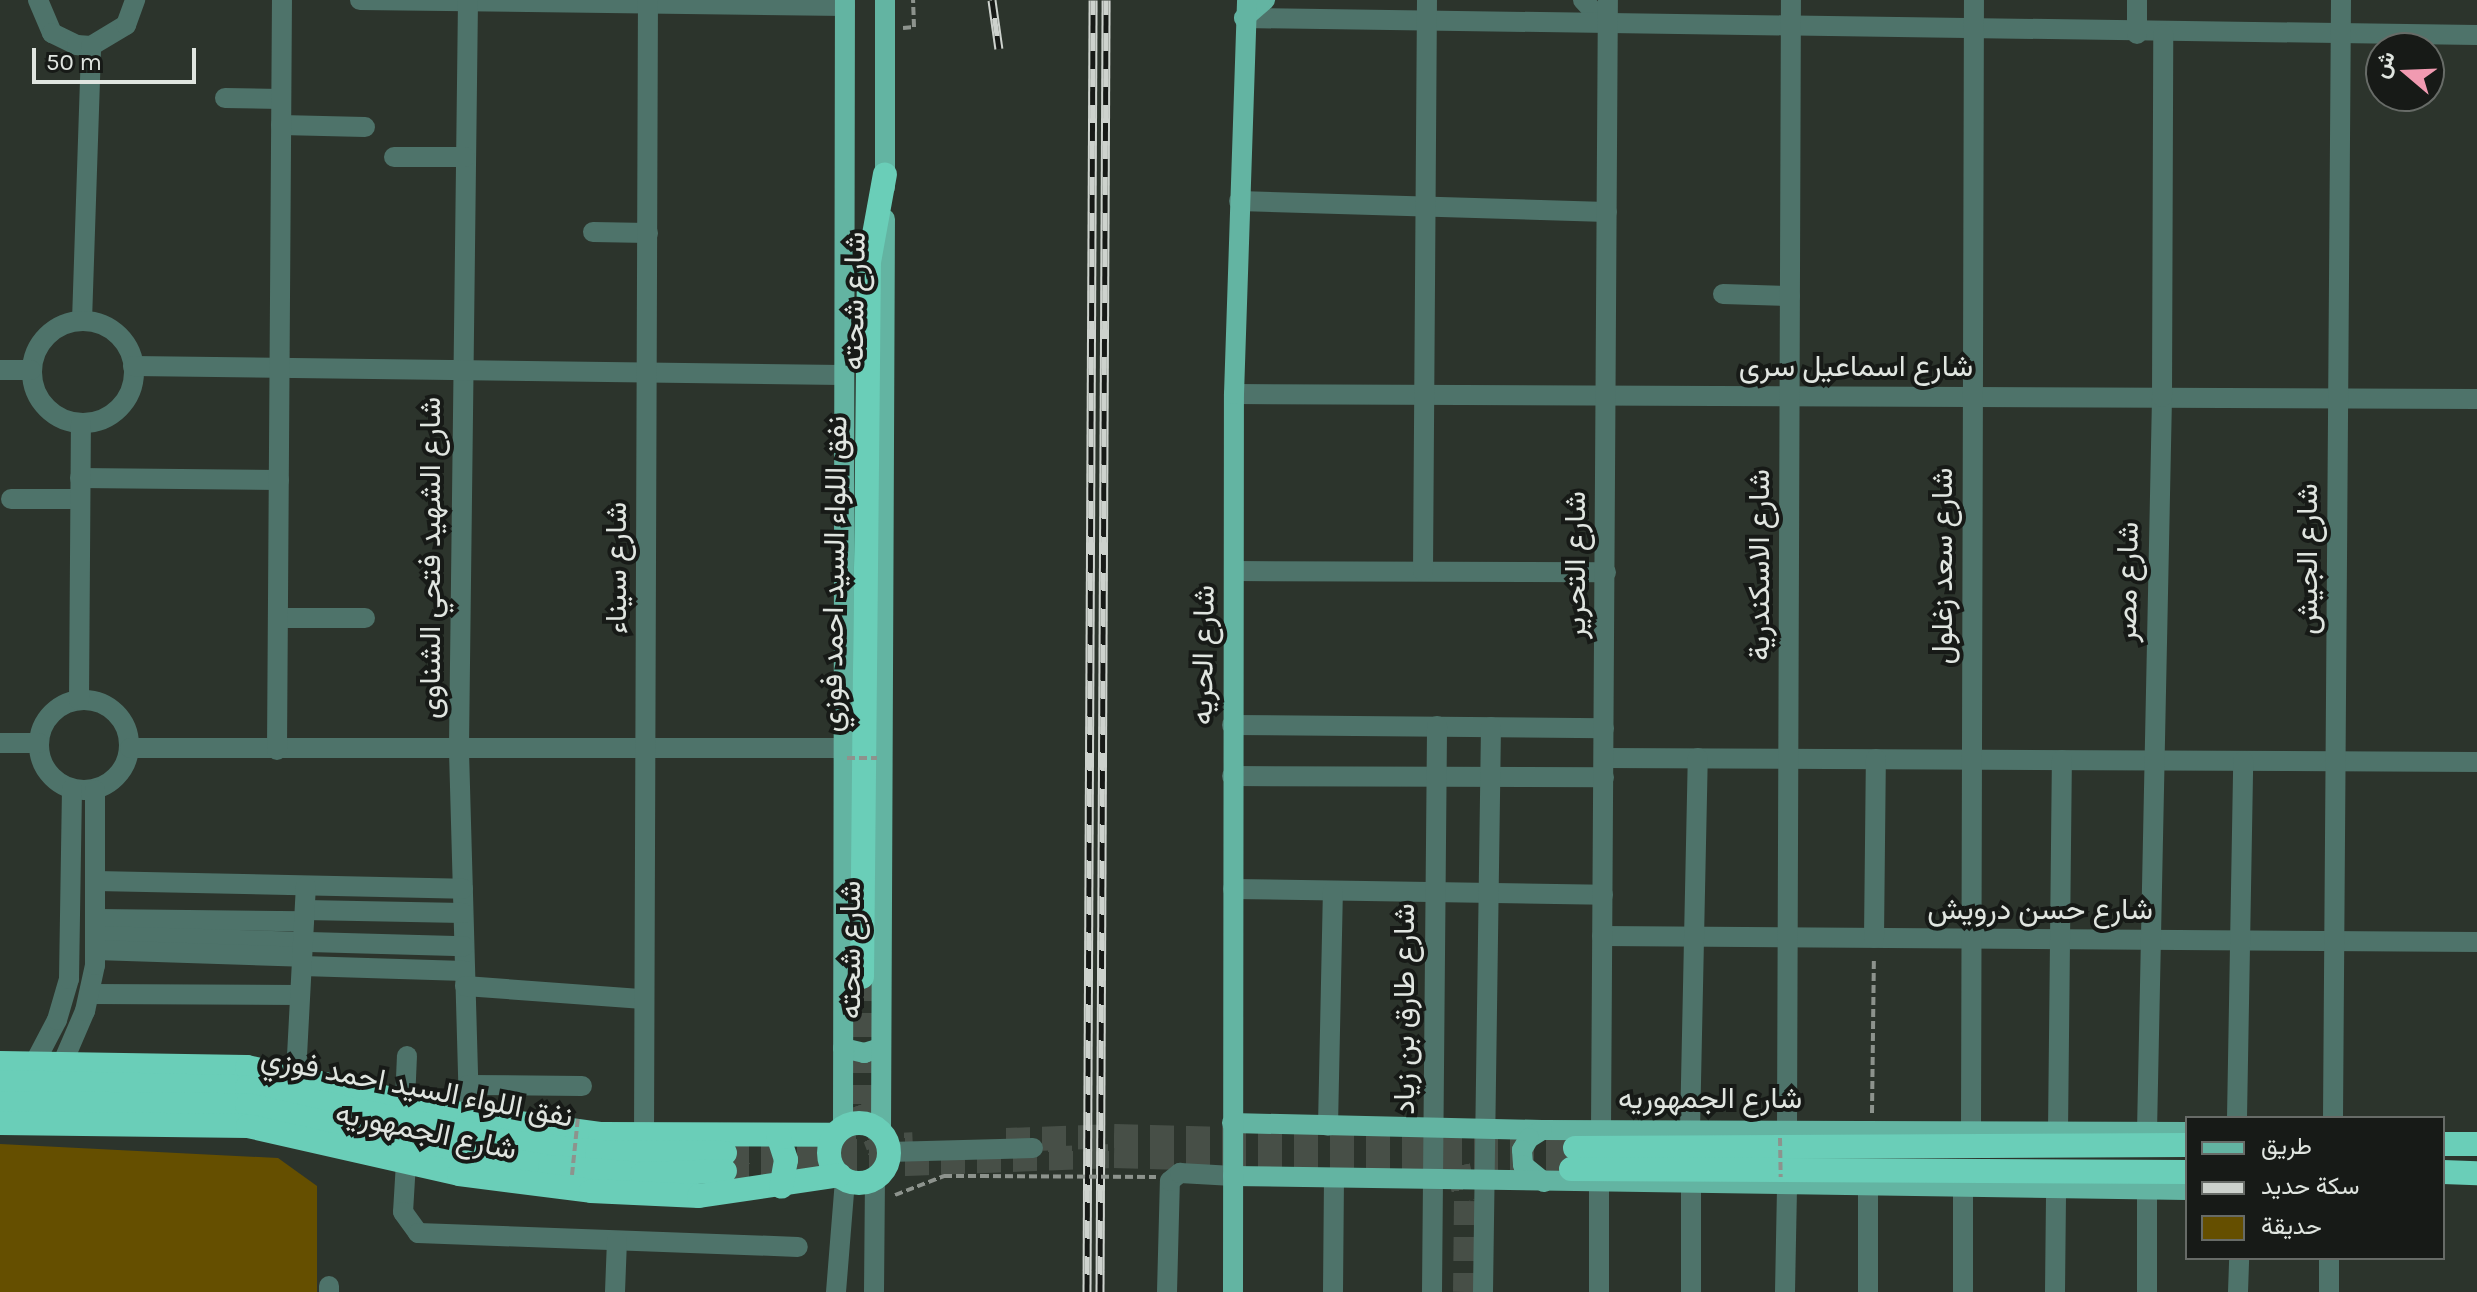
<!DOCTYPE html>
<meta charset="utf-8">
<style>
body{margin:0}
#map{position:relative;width:2477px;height:1292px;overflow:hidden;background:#2c342c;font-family:Karla,Vazirmatn,sans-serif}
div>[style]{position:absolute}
.green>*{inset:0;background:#654f00}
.highway-tunnel>*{height:24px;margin-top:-12px;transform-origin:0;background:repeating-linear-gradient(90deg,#474f47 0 24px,transparent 0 36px)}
.path>*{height:4px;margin-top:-2px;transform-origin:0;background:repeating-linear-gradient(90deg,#8d938d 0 8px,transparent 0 12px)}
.minor>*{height:20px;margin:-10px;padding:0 10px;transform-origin:10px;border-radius:10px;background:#4e736a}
.minor>.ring{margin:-10px;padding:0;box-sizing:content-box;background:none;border:20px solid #4e736a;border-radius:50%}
.major>*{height:20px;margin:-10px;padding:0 10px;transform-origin:10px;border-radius:10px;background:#63b4a2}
.highway>*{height:24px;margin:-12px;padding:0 12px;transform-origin:12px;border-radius:12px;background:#6aceb8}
.highway>.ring{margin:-12px;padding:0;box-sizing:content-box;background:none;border:24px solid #6aceb8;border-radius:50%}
.rail>*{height:9px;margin-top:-4.5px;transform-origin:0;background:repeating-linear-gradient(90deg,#171a17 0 18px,#cdd2cd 0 36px);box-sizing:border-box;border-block:2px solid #cdd2cd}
.path-bridge>*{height:4px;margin-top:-2px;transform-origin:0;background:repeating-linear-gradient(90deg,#8d938d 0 8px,transparent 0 12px)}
span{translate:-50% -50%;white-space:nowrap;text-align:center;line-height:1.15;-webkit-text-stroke:8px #171a17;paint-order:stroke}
.street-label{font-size:30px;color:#e0e5e0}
.legend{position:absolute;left:2185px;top:1116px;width:260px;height:144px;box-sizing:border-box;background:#171a17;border:2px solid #676b67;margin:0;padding:10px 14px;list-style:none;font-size:24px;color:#e0e5e0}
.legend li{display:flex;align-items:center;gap:16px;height:40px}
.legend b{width:40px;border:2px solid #676b67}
.north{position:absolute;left:2365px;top:32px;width:80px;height:80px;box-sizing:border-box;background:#171a17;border:2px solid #676b67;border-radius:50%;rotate:289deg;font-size:22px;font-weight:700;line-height:32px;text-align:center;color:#e0e5e0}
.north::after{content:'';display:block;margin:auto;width:28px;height:36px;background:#f19ab1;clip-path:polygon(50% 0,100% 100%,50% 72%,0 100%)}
.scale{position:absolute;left:32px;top:48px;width:164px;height:36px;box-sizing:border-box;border:4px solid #e0e5e0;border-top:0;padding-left:10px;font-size:24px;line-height:28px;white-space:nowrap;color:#e0e5e0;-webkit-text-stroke:6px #171a17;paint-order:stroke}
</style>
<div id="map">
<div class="green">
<div style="clip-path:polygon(0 1144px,278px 1158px,317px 1186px,317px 1292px,0 1292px)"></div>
</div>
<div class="highway-tunnel">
<div style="left:862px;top:977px;width:127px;rotate:90deg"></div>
<div style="left:862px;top:1104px;width:45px;rotate:69.1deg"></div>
<div style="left:1006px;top:1140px;width:108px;rotate:-2.1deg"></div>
<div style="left:1114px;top:1136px;width:461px;rotate:1.5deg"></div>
<div style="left:725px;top:1153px;width:188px;rotate:-2.7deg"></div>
<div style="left:1458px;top:1166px;width:36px;rotate:77deg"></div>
<div style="left:1466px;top:1201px;width:91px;rotate:90.6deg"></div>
<div style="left:725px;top:1171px;width:389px;rotate:-2.2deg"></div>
<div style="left:1114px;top:1156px;width:457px;rotate:1.6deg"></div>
</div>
<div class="path">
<div style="left:903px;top:28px;width:11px;rotate:-5deg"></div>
<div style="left:914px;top:27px;width:27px;rotate:-92deg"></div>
<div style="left:1872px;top:1113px;width:156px;rotate:-89.3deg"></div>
<div style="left:895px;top:1195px;width:53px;rotate:-21.2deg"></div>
<div style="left:944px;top:1176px;width:37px"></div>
</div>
<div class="minor">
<div style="left:38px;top:0;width:36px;rotate:67deg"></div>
<div style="left:52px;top:33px;width:28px;rotate:26deg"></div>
<div style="left:77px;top:45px;width:14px;rotate:4deg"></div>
<div style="left:91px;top:46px;width:41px;rotate:-31deg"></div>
<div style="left:126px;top:25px;width:27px;rotate:-70deg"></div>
<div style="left:360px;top:0;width:485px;rotate:0.7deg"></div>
<div style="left:468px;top:0;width:751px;rotate:90.69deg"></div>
<div style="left:459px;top:751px;width:365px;rotate:88.4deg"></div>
<div style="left:1583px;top:0;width:37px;rotate:47deg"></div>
<div style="left:1244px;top:18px;width:1233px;rotate:0.79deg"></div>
<div style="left:2137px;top:34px;width:34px;rotate:-90deg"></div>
<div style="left:225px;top:98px;width:56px;rotate:1deg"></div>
<div style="left:281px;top:125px;width:84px;rotate:1.4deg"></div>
<div style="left:394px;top:157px;width:71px"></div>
<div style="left:1239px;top:201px;width:368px;rotate:1.7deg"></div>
<div style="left:593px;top:232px;width:55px;rotate:1deg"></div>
<div style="left:1723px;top:294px;width:67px;rotate:1.7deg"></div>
<div style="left:82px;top:321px;width:275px;rotate:-88.1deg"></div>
<div class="ring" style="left:32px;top:321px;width:82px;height:82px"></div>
<div style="left:133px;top:366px;width:709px;rotate:0.73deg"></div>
<div style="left:0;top:370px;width:31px"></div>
<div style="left:1234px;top:394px;width:1243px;rotate:0.23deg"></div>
<div style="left:80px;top:478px;width:199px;rotate:0.6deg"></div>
<div style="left:11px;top:499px;width:69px"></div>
<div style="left:1234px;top:571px;width:372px;rotate:0.2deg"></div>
<div style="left:1423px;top:571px;width:571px;rotate:-89.6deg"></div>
<div style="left:278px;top:618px;width:87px"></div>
<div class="ring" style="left:39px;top:700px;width:70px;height:70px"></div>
<div style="left:79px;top:700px;width:276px;rotate:-89.6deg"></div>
<div style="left:1232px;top:725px;width:372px;rotate:0.5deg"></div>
<div style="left:0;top:743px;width:39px"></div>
<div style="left:130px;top:748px;width:712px"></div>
<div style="left:277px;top:750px;width:750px;rotate:-89.62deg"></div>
<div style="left:1604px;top:758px;width:873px;rotate:0.26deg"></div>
<div style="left:1232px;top:776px;width:372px;rotate:0.2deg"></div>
<div style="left:96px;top:881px;width:367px;rotate:1.2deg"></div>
<div style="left:1233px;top:889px;width:370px;rotate:0.9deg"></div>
<div style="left:305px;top:910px;width:158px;rotate:1.1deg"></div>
<div style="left:97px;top:919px;width:207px;rotate:0.6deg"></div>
<div style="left:97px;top:936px;width:367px;rotate:1.6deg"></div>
<div style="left:1602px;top:936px;width:875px;rotate:0.39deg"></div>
<div style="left:1874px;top:938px;width:179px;rotate:-89.4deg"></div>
<div style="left:96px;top:950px;width:206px;rotate:1.9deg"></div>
<div style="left:302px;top:966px;width:163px;rotate:1.8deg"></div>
<div style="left:465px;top:986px;width:179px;rotate:4.2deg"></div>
<div style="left:90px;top:994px;width:210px;rotate:0.3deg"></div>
<div style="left:35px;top:1062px;width:47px;rotate:-62.4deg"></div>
<div style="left:57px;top:1020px;width:43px;rotate:-73.7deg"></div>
<div style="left:69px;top:979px;width:190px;rotate:-89.1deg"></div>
<div style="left:63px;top:1062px;width:56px;rotate:-66.7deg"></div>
<div style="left:85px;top:1011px;width:47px;rotate:-77.7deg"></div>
<div style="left:95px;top:965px;width:175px;rotate:-90deg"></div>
<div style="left:296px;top:1075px;width:189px;rotate:-87deg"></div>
<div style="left:468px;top:1085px;width:114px;rotate:0.5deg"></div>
<div style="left:405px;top:1101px;width:45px;rotate:-87.5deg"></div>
<div style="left:2237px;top:1118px;width:357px;rotate:-89deg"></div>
<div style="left:2333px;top:1118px;width:1118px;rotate:-89.59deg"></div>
<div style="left:1328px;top:1126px;width:235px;rotate:-88.8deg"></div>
<div style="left:1601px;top:1130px;width:1130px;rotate:-89.65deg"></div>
<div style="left:1690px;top:1130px;width:372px;rotate:-88.8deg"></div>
<div style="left:1787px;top:1131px;width:1131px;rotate:-89.8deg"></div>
<div style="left:1971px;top:1131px;width:1131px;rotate:-89.85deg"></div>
<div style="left:2058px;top:1132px;width:372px;rotate:-89.4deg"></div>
<div style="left:2147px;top:1132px;width:735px;rotate:-88.83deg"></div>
<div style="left:2162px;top:397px;width:363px;rotate:-89.8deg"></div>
<div style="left:644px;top:1136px;width:1136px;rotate:-89.8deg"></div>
<div style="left:889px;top:1152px;width:144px;rotate:-1.6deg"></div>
<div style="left:406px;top:1162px;width:50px;rotate:93.4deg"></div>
<div style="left:403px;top:1212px;width:26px;rotate:54deg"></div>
<div style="left:418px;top:1233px;width:380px;rotate:2.1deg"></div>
<div style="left:329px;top:1292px;width:6px;rotate:-90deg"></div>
<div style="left:615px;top:1292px;width:51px;rotate:-87.8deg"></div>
<div style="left:836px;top:1292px;width:113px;rotate:-85.4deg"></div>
<div style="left:874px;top:1292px;width:114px;rotate:-89.5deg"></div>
<div style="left:1167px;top:1292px;width:111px;rotate:-88.5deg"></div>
<div style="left:1170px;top:1181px;width:13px;rotate:-39deg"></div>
<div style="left:1180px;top:1173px;width:53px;rotate:3.2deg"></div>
<div style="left:1333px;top:1292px;width:114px;rotate:-89.5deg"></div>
<div style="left:1432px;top:1292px;width:566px;rotate:-89.49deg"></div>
<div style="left:1483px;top:1292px;width:565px;rotate:-89.19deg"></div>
<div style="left:1599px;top:1292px;width:110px;rotate:-90deg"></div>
<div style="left:1691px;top:1292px;width:108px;rotate:-90deg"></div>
<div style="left:1785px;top:1292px;width:106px;rotate:-88.9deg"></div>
<div style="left:1868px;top:1292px;width:105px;rotate:-90deg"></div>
<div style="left:1963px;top:1292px;width:103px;rotate:-90deg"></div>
<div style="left:2055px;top:1292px;width:101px;rotate:-89.4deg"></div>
<div style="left:2147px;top:1292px;width:102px;rotate:-90deg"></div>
<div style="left:2238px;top:1292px;width:34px;rotate:-88deg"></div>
<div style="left:2329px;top:1292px;width:34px;rotate:-90deg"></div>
</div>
<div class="major">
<div style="left:885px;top:0;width:187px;rotate:90deg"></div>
<div style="left:1244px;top:18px;width:28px;rotate:-41deg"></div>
<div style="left:843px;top:1048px;width:22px;rotate:13deg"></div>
<div style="left:864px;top:1053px;width:17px;rotate:-17deg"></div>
<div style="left:1232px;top:1123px;width:310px;rotate:1.3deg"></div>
<div style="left:1542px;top:1130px;width:645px;rotate:0.18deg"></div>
<div style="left:843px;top:1127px;width:1127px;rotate:-89.9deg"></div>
<div style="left:1542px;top:1130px;width:15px;rotate:148deg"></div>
<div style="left:1529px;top:1138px;width:14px;rotate:120deg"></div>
<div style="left:1522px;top:1150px;width:15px;rotate:86deg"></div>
<div style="left:1523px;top:1165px;width:27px;rotate:39deg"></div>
<div style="left:881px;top:1131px;width:912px;rotate:-89.75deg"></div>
<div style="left:1233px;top:1176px;width:954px;rotate:0.84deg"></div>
<div style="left:1233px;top:1292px;width:898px;rotate:-89.94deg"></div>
<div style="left:1234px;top:394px;width:394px;rotate:-88.1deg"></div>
</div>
<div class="highway">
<div style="left:862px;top:977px;width:715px;rotate:-89.44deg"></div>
<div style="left:869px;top:262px;width:89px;rotate:-79.7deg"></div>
<div style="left:0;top:1063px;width:247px;rotate:0.9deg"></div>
<div style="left:247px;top:1067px;width:227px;rotate:12.4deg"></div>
<div style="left:469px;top:1116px;width:132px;rotate:7.8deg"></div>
<div style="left:600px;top:1134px;width:235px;rotate:0.2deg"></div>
<div style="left:0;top:1082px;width:247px;rotate:1.2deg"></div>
<div style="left:247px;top:1087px;width:267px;rotate:11.9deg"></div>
<div style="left:508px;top:1142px;width:90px;rotate:6.4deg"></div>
<div style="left:597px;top:1152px;width:128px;rotate:0.4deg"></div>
<div style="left:0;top:1103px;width:247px;rotate:0.5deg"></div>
<div style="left:247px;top:1105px;width:220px;rotate:12.6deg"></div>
<div style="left:462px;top:1153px;width:89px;rotate:9deg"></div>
<div style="left:550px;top:1167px;width:92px;rotate:4.4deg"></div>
<div style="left:642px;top:1174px;width:83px;rotate:-2.1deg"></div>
<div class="ring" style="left:829px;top:1123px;width:36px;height:36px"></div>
<div style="left:0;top:1123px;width:248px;rotate:0.7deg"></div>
<div style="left:248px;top:1126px;width:216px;rotate:12.8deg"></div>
<div style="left:459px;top:1174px;width:133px;rotate:7.3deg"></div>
<div style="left:591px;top:1191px;width:108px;rotate:2.7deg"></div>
<div style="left:699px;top:1196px;width:142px;rotate:-8.5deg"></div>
<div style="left:778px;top:1135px;width:26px;rotate:72deg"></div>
<div style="left:786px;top:1160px;width:27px;rotate:100deg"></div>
<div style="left:2443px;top:1144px;width:34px"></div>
<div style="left:1575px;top:1148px;width:612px;rotate:-0.28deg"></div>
<div style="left:1571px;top:1169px;width:616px;rotate:0.28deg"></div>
<div style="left:2443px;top:1172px;width:34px;rotate:2deg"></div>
</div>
<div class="rail">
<div style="left:992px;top:0;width:49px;rotate:81.9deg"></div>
<div style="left:1087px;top:1292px;width:1292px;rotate:-89.73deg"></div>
<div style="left:1100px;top:1292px;width:1292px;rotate:-89.73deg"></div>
</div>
<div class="path-bridge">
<div style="left:847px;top:758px;width:30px"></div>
<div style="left:1780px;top:1138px;width:39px;rotate:89deg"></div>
<div style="left:572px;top:1175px;width:58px;rotate:-84.1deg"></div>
<div style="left:981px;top:1176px;width:175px;rotate:0.3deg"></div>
</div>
<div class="street-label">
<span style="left:854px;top:301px;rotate:-89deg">شارع شحته</span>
<span style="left:1856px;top:366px">شارع اسماعيل سرى</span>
<span style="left:430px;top:558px;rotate:-90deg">شارع الشهيد فتحي الشناوى</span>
<span style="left:2307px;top:559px;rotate:-90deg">شارع الجيش</span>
<span style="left:1575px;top:565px;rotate:-90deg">شارع التحرير</span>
<span style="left:1759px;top:565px;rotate:-90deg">شارع الاسكندرية</span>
<span style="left:1942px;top:566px;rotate:-90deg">شارع سعد زغلول</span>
<span style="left:616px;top:568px;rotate:-90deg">شارع سيناء</span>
<span style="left:834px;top:574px;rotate:-89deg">نفق اللواء السيد احمد فوزي</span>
<span style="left:2127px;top:582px;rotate:-89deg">شارع مصر</span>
<span style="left:1203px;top:655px;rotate:-89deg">شارع الحريه</span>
<span style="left:2040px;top:909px">شارع حسن درويش</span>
<span style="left:850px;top:950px;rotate:-90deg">شارع شحته</span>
<span style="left:1404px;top:1009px;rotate:-90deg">شارع طارق بن زياد</span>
<span style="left:417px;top:1087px;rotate:11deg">نفق اللواء السيد احمد فوزي</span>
<span style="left:1710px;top:1098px">شارع الجمهوريه</span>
<span style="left:426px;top:1131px;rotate:12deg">شارع الجمهوريه</span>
</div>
<ul class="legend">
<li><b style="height:10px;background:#63b4a2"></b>طريق</li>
<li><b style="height:10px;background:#cdd2cd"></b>سكة حديد</li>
<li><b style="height:22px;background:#654f00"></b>حديقة</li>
</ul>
<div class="north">ش</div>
<div class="scale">50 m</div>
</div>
